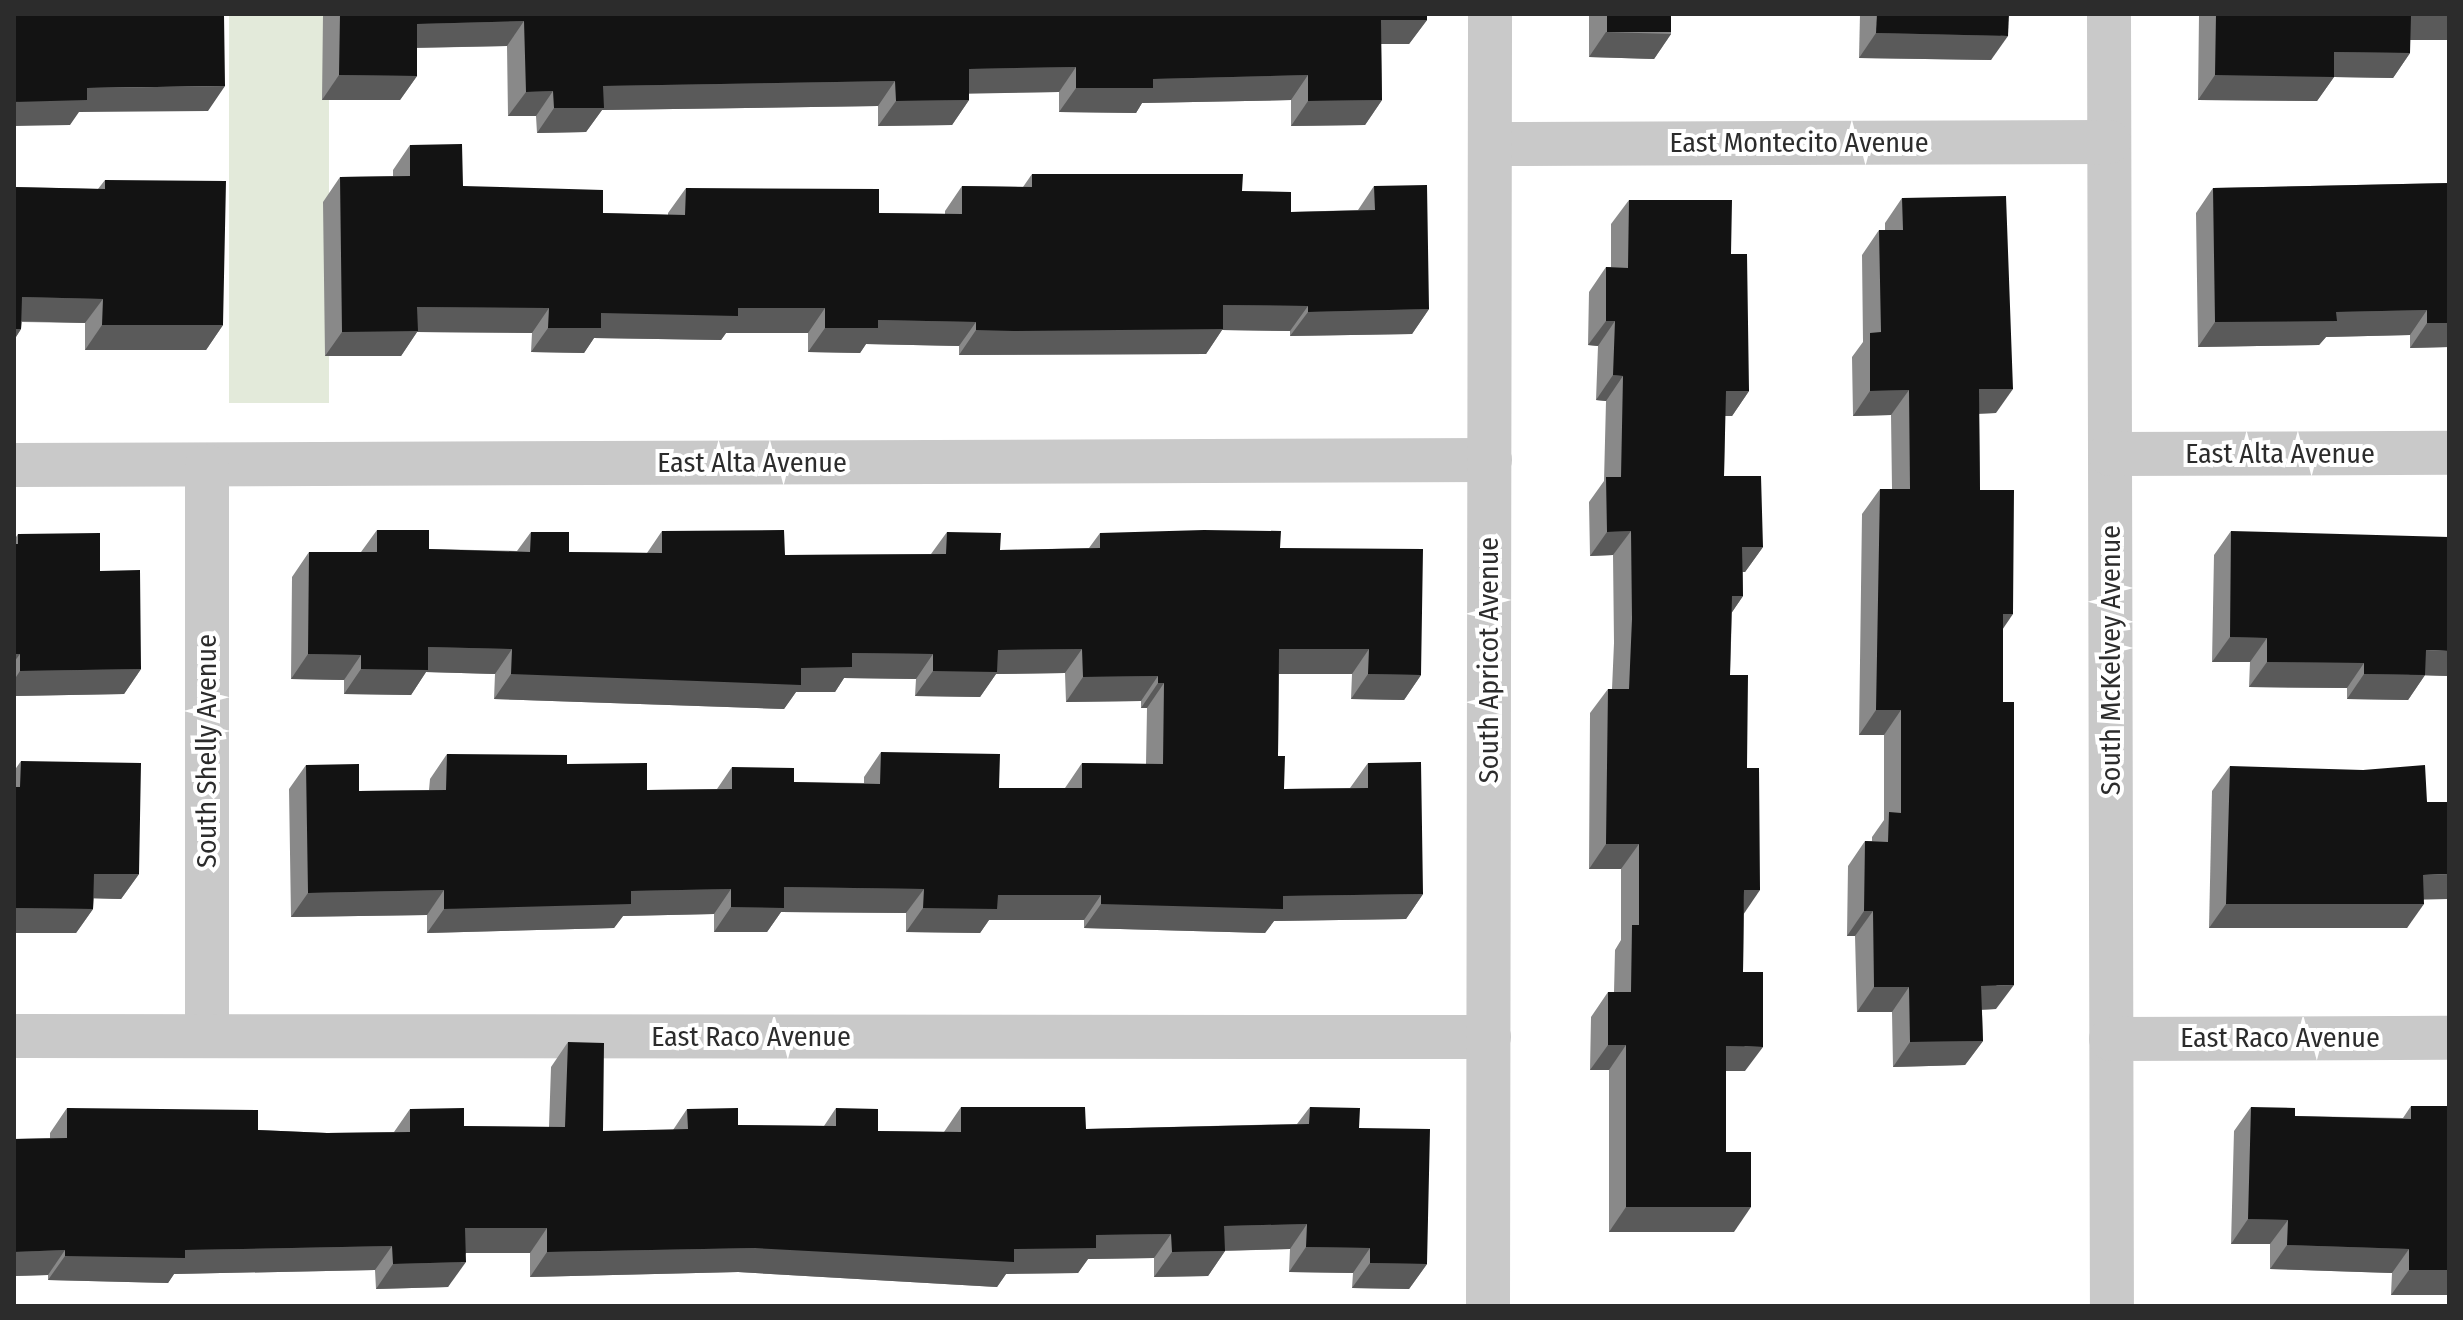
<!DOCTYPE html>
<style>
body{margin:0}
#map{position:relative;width:2463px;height:1320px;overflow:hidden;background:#fff;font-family:"Fira Sans Condensed",sans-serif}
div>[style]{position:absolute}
.green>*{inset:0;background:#e3eada;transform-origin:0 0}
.minor>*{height:44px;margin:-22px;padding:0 22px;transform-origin:22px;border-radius:22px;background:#c9c9c9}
.wall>*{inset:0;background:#898989}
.shaded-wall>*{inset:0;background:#5a5a5a}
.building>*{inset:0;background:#131313;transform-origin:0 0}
span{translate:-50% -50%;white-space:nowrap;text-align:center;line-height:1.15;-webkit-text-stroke:8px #fff;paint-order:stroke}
.street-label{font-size:28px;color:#2c2c2c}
.frame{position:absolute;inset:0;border:16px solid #2c2c2c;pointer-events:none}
</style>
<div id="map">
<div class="green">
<div style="left:229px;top:14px;width:100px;height:389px"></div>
</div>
<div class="minor">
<div style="left:2109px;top:14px;width:1292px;rotate:89.87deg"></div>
<div style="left:1490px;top:144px;width:619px;rotate:-0.19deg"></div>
<div style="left:2110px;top:454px;width:339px;rotate:-0.2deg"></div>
<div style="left:14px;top:465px;width:1476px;rotate:-0.19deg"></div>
<div style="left:207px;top:466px;width:570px;rotate:90deg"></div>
<div style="left:14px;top:1036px;width:1475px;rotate:0.04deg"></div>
<div style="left:2111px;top:1039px;width:338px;rotate:-0.2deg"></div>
<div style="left:1488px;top:1306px;width:1292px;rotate:-89.91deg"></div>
</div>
<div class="wall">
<div style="clip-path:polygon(323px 14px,1427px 14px,1427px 20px,1409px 44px,1381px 44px,1382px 100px,1365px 125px,1291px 126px,1291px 100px,1142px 103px,1136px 113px,1059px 112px,1059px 92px,969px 93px,969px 100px,952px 125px,878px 126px,878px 106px,602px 110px,586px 132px,537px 133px,536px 116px,508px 116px,507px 46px,417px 48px,417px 76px,400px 100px,322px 100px)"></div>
<div style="clip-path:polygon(1589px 14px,1671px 14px,1671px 34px,1654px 59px,1589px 57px)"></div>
<div style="clip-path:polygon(1860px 14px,2009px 14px,1991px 60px,1859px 58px)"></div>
<div style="clip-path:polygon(2199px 14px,2449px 14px,2449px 40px,2410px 40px,2410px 53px,2393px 78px,2334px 77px,2317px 101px,2198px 100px)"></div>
<div style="clip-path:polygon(410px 145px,463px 186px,603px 213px,668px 215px,668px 213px,686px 188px,879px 213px,945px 214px,945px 211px,962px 186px,1023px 187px,1032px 174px,1242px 191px,1291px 212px,1358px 210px,1374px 186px,1429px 309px,1412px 334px,1290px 336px,1290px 331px,1222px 330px,1206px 354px,959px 355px,959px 346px,866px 344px,860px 353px,808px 352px,808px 333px,726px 333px,721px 340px,594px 338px,584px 353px,531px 352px,532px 333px,417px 332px,401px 356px,325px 356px,323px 202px,340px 177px,393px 176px,393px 170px)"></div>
<div style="clip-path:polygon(105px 180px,223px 325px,206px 350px,85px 350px,85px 323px,22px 322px,21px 329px,14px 340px,14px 187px,98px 189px)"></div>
<div style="clip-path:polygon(2449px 183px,2449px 347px,2410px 348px,2410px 335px,2326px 337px,2319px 345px,2198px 347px,2196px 213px,2213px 188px)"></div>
<div style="clip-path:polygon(1902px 198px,1996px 413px,1979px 414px,1980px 490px,2003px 629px,1996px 1009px,1982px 1010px,1983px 1041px,1965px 1065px,1893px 1067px,1892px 1012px,1857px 1012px,1855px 936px,1847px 936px,1848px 866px,1865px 841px,1872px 841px,1872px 837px,1884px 820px,1884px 735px,1859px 735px,1862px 514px,1880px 489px,1892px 489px,1891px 415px,1853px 416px,1852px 357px,1863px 342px,1862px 255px,1879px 230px,1885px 230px,1885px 223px)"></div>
<div style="clip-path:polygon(1629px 200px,1731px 254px,1749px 391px,1732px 416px,1725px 416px,1724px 476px,1763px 547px,1745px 572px,1743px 572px,1743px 596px,1732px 612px,1730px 675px,1744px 913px,1743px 972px,1745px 1071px,1726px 1071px,1726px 1152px,1734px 1232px,1609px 1232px,1609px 1070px,1590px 1070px,1591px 1017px,1608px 992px,1614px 992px,1615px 950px,1621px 940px,1621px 869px,1589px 869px,1590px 713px,1608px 689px,1612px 689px,1614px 643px,1613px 555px,1590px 556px,1589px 502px,1604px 481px,1606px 401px,1596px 400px,1598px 346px,1588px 345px,1589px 292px,1606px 267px,1611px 267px,1611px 224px)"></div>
<div style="clip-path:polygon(377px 530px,429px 549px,517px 551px,531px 532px,569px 552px,647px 553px,662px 531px,785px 555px,931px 554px,947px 532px,1000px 550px,1089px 548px,1100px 533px,1280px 548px,1421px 675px,1404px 700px,1351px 699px,1352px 674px,1279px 674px,1278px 756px,1284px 789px,1350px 788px,1368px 763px,1423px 894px,1406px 919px,1274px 921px,1265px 933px,1084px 928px,1084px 920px,989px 920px,980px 933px,906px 932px,906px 913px,781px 912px,767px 932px,714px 932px,714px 914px,623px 916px,614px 928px,427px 933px,427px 915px,291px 917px,289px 789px,306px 765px,359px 791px,429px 790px,430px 779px,447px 754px,567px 764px,647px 790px,717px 789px,732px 767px,794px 782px,864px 783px,864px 777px,881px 752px,999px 788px,1065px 788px,1082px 763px,1146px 764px,1147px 708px,1141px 708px,1141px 701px,1066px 702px,1065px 673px,996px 674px,980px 697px,915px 696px,916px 679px,844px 678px,835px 692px,796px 692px,784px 709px,494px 699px,495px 674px,426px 672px,411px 695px,344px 694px,344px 680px,291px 679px,292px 577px,309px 552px,361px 552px)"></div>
<div style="clip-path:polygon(2231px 531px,2449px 676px,2425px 675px,2408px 700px,2347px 699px,2347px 688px,2249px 687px,2250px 662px,2212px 662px,2214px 555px)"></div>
<div style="clip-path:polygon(18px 534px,100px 571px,141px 669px,124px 694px,14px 696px,14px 540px)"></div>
<div style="clip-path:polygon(21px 761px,139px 874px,121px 899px,94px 898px,93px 909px,76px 933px,14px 933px,14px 771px)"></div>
<div style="clip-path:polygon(2230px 766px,2424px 899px,2407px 928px,2209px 928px,2212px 791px)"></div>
<div style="clip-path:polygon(568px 1042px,603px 1131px,673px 1130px,687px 1109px,738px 1125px,824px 1126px,836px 1108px,878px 1131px,944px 1132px,961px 1107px,1086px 1129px,1297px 1124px,1310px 1107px,1359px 1128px,1427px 1264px,1409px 1289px,1352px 1288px,1353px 1273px,1289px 1272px,1290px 1249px,1225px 1251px,1208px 1276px,1154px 1277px,1154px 1258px,1088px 1259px,1078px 1273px,1006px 1274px,997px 1287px,738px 1272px,530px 1277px,530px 1253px,466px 1253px,448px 1287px,376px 1289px,375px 1270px,174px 1274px,168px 1283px,48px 1280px,48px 1275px,14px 1276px,14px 1139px,50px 1138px,50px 1133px,67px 1108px,258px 1130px,327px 1133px,394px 1132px,410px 1109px,464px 1126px,549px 1127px,551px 1067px)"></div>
<div style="clip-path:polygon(2411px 1106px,2449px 1106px,2449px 1295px,2391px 1295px,2392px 1273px,2270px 1269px,2270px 1244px,2231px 1244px,2234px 1131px,2251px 1107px,2295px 1116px,2403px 1118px)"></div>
</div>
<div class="shaded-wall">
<div style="clip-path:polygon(2411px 16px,2449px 16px,2449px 40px,2393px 40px)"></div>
<div style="clip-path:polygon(1381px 20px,1427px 20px,1409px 44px,1364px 44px)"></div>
<div style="clip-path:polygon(524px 21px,507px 46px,400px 48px,417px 24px)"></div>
<div style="clip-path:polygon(1606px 32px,1671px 34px,1654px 59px,1589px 57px)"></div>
<div style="clip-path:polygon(1876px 33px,2008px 36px,1991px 60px,1859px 58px)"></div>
<div style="clip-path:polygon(2334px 52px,2410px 53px,2393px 78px,2334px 77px,2317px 101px,2198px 100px,2215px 75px)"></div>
<div style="clip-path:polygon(1076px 67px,1059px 92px,952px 94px,969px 69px)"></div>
<div style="clip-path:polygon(339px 75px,417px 76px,400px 100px,322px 100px)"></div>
<div style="clip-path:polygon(1308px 75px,1291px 100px,1142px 103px,1136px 113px,1059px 112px,1076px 88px,1153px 79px)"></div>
<div style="clip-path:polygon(895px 81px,878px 106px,602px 110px,586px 132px,537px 133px,554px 108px,603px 86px)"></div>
<div style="clip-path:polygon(225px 86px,208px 111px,79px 112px,70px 125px,14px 126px,14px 102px,87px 88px)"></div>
<div style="clip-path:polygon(553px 91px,536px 116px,508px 116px,526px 92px)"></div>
<div style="clip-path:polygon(969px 100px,952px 125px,878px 126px,896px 101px)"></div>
<div style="clip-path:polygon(1382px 100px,1365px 125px,1291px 126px,1308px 101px)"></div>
<div style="clip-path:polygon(22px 297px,103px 299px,85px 323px,14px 321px)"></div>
<div style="clip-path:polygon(1223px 305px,1308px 306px,1290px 331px,1222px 330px,1206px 354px,959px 355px,976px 330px)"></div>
<div style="clip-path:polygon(417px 307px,549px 308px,532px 333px,417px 332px,401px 356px,325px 356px,342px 332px)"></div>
<div style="clip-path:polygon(738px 308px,825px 308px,808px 333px,726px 333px,721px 340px,594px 338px,584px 353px,531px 352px,548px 328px,601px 313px)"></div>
<div style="clip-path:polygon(1429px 309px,1412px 334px,1290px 336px,1308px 312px)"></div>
<div style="clip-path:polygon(2427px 310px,2410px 335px,2326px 337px,2319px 345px,2198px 347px,2215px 322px,2336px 312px)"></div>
<div style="clip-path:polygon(878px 320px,976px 322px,959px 346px,866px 344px,860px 353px,808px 352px,825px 328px)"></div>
<div style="clip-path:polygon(1606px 321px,1615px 321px,1598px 346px,1588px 345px)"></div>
<div style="clip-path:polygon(2427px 323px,2449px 323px,2449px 347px,2410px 348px)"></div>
<div style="clip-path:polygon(102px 325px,223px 325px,206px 350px,85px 350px)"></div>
<div style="clip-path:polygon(14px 329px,21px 329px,14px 340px)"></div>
<div style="clip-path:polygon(1613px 375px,1623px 376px,1606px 401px,1596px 400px)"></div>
<div style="clip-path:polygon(1979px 389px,2013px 389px,1996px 413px,1961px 414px)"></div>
<div style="clip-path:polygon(1909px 390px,1891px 415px,1853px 416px,1870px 391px)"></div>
<div style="clip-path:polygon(1726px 391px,1749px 391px,1732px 416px,1708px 416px)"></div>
<div style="clip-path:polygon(1631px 531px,1613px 555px,1590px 556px,1607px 532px)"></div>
<div style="clip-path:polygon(1742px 547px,1763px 547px,1745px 572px,1725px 572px)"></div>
<div style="clip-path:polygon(1732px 596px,1743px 596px,1726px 621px)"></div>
<div style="clip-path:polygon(2003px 614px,2013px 614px,1996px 639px)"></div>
<div style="clip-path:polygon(2230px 637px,2267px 638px,2250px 662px,2212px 662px)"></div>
<div style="clip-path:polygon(428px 647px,512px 649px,495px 674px,426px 672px,411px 695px,344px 694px,361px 669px)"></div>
<div style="clip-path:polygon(1082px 649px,1065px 673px,996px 674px,980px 697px,915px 696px,933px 671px,998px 650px)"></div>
<div style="clip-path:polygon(1279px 649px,1369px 649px,1352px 674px,1262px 674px)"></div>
<div style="clip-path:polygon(2426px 650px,2449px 651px,2449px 676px,2409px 675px)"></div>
<div style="clip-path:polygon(852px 653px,933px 654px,916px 679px,844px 678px,835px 692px,796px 692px,784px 709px,494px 699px,511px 674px,801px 668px)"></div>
<div style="clip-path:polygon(14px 654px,20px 654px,14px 662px)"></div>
<div style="clip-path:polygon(308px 654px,361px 655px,344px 680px,291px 679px)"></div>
<div style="clip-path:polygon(2267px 662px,2364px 663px,2347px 688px,2249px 687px)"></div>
<div style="clip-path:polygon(141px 669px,124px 694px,14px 696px,14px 680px,20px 671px)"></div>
<div style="clip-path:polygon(1368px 674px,1421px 675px,1404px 700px,1351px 699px)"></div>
<div style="clip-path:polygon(2364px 674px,2425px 675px,2408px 700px,2347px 699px)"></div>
<div style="clip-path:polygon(1158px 676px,1141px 701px,1066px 702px,1083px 677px)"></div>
<div style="clip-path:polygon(1158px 683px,1164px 683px,1147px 708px,1141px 708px)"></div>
<div style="clip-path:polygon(1876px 710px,1901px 710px,1884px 735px,1859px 735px)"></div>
<div style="clip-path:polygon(1606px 844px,1639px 844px,1621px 869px,1589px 869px)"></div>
<div style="clip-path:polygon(94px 874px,139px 874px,121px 899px,77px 898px)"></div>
<div style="clip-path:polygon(2449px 874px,2449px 899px,2406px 900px,2423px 875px)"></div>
<div style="clip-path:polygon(784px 887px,924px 889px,906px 913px,781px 912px,767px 932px,714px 932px,731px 907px)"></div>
<div style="clip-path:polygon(731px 889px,714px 914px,623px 916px,614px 928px,427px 933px,444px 909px,631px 891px)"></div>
<div style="clip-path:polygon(444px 890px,427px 915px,291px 917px,308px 893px)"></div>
<div style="clip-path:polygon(1744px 890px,1760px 890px,1743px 915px)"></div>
<div style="clip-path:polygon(1423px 894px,1406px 919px,1274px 921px,1265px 933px,1084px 928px,1101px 904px,1283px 896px)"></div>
<div style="clip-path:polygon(998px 895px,1101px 895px,1084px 920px,989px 920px,980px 933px,906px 932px,923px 908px)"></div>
<div style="clip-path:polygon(2226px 904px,2424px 904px,2407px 928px,2209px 928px)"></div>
<div style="clip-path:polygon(14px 908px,93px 909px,76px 933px,14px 933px)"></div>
<div style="clip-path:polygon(1864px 911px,1873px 911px,1855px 936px,1847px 936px)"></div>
<div style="clip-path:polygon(2014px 985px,1996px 1009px,1964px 1010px,1981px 986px)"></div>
<div style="clip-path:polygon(1874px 987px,1909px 987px,1892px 1012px,1857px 1012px)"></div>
<div style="clip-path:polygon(1983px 1041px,1965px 1065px,1893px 1067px,1910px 1042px)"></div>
<div style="clip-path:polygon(1608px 1045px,1626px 1045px,1609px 1070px,1590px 1070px)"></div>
<div style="clip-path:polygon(1726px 1046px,1763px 1047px,1745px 1071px,1709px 1071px)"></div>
<div style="clip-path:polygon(1626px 1207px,1751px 1207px,1734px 1232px,1609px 1232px)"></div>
<div style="clip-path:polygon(2248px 1219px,2288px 1220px,2270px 1244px,2231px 1244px)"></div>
<div style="clip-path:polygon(1307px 1224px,1290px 1249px,1207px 1251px,1224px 1226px)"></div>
<div style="clip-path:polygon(465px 1228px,547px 1228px,530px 1253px,448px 1253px)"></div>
<div style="clip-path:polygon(1171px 1234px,1154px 1258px,1088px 1259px,1078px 1273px,1006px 1274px,997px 1287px,738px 1272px,530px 1277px,547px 1252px,755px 1248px,1014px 1249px,1096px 1235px)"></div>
<div style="clip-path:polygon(2287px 1245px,2409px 1249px,2392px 1273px,2270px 1269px)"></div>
<div style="clip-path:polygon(392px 1246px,375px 1270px,174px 1274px,168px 1283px,48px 1280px,65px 1256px,185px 1250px)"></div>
<div style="clip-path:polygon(1306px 1247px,1370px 1248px,1353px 1273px,1289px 1272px)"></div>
<div style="clip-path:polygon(65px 1250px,48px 1275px,14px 1276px,14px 1252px)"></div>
<div style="clip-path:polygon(1225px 1251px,1208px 1276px,1154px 1277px,1172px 1252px)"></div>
<div style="clip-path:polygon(466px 1262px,448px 1287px,376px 1289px,393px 1264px)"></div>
<div style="clip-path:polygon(1370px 1263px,1427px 1264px,1409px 1289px,1352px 1288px)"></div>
<div style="clip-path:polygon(2409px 1270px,2449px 1270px,2449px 1295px,2391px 1295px)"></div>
</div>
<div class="building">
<div style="clip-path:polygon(14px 14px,224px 14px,225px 86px,87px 88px,87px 100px,14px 102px)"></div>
<div style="clip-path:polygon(340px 14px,1427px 14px,1427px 20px,1381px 20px,1382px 100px,1308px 101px,1308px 75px,1153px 79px,1153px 88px,1076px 88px,1076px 67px,969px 69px,969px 100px,896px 101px,895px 81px,603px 86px,604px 108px,554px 108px,553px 91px,526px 92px,524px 21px,417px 24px,417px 76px,339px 75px)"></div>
<div style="left:1607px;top:14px;width:64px;height:18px"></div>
<div style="clip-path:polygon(1877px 14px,2009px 14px,2008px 36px,1876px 33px)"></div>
<div style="clip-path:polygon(2216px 14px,2449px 14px,2449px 16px,2411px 16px,2410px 53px,2334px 52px,2334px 77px,2215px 75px)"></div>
<div style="clip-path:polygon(462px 144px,463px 186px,603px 190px,603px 213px,685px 215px,686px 188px,879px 189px,879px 213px,962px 214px,962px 186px,1032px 187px,1032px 174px,1243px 174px,1242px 191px,1291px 192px,1291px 212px,1375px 210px,1374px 186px,1427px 185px,1429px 309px,1308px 312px,1308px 306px,1223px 305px,1223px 329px,1014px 331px,976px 330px,976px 322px,878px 320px,878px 328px,825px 328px,825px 308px,738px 308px,738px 316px,601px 313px,601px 328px,548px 328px,549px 308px,417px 307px,418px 331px,342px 332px,340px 177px,410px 176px,410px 145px)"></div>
<div style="clip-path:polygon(105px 180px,226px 181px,223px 325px,102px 325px,103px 299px,22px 297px,21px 329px,14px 329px,14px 187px,105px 189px)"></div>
<div style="clip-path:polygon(2449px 183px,2449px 323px,2427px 323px,2427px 310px,2336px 312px,2337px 321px,2215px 322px,2213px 188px)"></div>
<div style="clip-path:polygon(2006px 196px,2013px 389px,1979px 389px,1980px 490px,2014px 490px,2013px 614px,2003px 614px,2003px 702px,2014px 702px,2014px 985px,1981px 986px,1983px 1041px,1910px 1042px,1909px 987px,1874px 987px,1873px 911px,1864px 911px,1865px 841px,1888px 842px,1889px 812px,1901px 813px,1901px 710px,1876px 710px,1880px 489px,1910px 489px,1909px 390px,1870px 391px,1870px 333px,1881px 332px,1879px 230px,1903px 230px,1902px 198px)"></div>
<div style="clip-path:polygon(1629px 200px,1732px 200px,1731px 254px,1747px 254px,1749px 391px,1726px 391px,1724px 476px,1761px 476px,1763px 547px,1742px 547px,1743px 596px,1732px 596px,1730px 675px,1748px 675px,1747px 768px,1759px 768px,1760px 890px,1744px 890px,1743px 972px,1763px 972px,1763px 1047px,1726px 1046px,1726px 1152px,1751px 1152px,1751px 1207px,1626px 1207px,1626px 1045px,1608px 1045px,1608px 992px,1631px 992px,1632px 925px,1639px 925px,1639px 844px,1606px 844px,1608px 689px,1629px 689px,1632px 619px,1631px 531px,1607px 532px,1606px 477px,1621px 477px,1623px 376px,1613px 375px,1615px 321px,1606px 321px,1606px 267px,1628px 268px)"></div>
<div style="clip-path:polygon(377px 530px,429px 530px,429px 549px,530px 552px,531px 532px,569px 532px,569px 552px,662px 553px,662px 531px,784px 530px,785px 555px,946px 554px,947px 532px,1001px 533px,1000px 550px,1100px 548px,1100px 533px,1204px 530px,1281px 531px,1280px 548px,1423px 549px,1421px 675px,1368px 674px,1369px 649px,1279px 649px,1278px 756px,1285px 756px,1284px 789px,1368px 788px,1368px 763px,1421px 762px,1423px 894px,1283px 896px,1283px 909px,1101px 904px,1101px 895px,998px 895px,997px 909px,923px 908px,924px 889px,784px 887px,784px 908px,731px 907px,731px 889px,631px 891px,631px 904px,444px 909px,444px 890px,308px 893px,306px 765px,359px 764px,359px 791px,446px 790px,447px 754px,567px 755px,567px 764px,647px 763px,647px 790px,732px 789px,732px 767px,794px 768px,794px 782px,880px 784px,881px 752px,1000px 754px,999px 788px,1082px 788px,1082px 763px,1163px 764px,1164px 683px,1158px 683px,1158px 676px,1083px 677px,1082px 649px,998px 650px,997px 672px,933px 671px,933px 654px,852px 653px,852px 667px,801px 668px,801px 685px,511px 674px,512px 649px,428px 647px,428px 670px,361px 669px,361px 655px,308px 654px,309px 552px,377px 552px)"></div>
<div style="clip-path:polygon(2231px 531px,2449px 537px,2449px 651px,2426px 650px,2425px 675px,2364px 674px,2364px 663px,2267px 662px,2267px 638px,2230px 637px)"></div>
<div style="clip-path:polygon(100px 533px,100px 571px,140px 570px,141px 669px,20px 671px,20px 654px,14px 654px,14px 544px,18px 544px,18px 534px)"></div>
<div style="clip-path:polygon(21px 761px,141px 763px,139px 874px,94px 874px,93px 909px,14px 908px,14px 787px,20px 787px)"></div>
<div style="clip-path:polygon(2425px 765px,2427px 802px,2449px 802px,2449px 874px,2423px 875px,2424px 904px,2226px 904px,2230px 766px,2363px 770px)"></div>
<div style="clip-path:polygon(568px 1042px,604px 1043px,603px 1131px,688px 1129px,687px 1109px,738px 1108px,738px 1125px,836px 1126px,836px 1108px,878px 1109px,878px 1131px,961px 1132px,961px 1107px,1085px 1107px,1086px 1129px,1309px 1124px,1310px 1107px,1360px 1108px,1359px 1128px,1430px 1129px,1427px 1264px,1370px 1263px,1370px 1248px,1306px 1247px,1307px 1224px,1224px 1226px,1225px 1251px,1172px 1252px,1171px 1234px,1096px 1235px,1096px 1248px,1014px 1249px,1014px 1262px,755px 1248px,547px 1252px,547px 1228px,465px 1228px,466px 1262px,393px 1264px,392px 1246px,185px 1250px,185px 1258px,65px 1256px,65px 1250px,14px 1252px,14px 1139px,67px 1138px,67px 1108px,258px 1110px,258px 1130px,327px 1133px,410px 1132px,410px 1109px,464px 1108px,464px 1126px,565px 1127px)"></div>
<div style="clip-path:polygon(2411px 1106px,2449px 1106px,2449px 1270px,2409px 1270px,2409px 1249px,2287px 1245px,2288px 1220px,2248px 1219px,2251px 1107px,2295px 1108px,2295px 1116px,2411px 1119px)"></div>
</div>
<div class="street-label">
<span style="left:1799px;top:143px">East Montecito Avenue</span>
<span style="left:2280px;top:454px">East Alta Avenue</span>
<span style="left:752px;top:463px">East Alta Avenue</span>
<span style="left:1489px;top:660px;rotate:-90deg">South Apricot Avenue</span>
<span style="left:2111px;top:660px;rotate:-90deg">South McKelvey Avenue</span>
<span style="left:207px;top:751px;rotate:-90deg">South Shelly Avenue</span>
<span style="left:751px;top:1037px">East Raco Avenue</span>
<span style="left:2280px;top:1038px">East Raco Avenue</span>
</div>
<div class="frame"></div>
</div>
